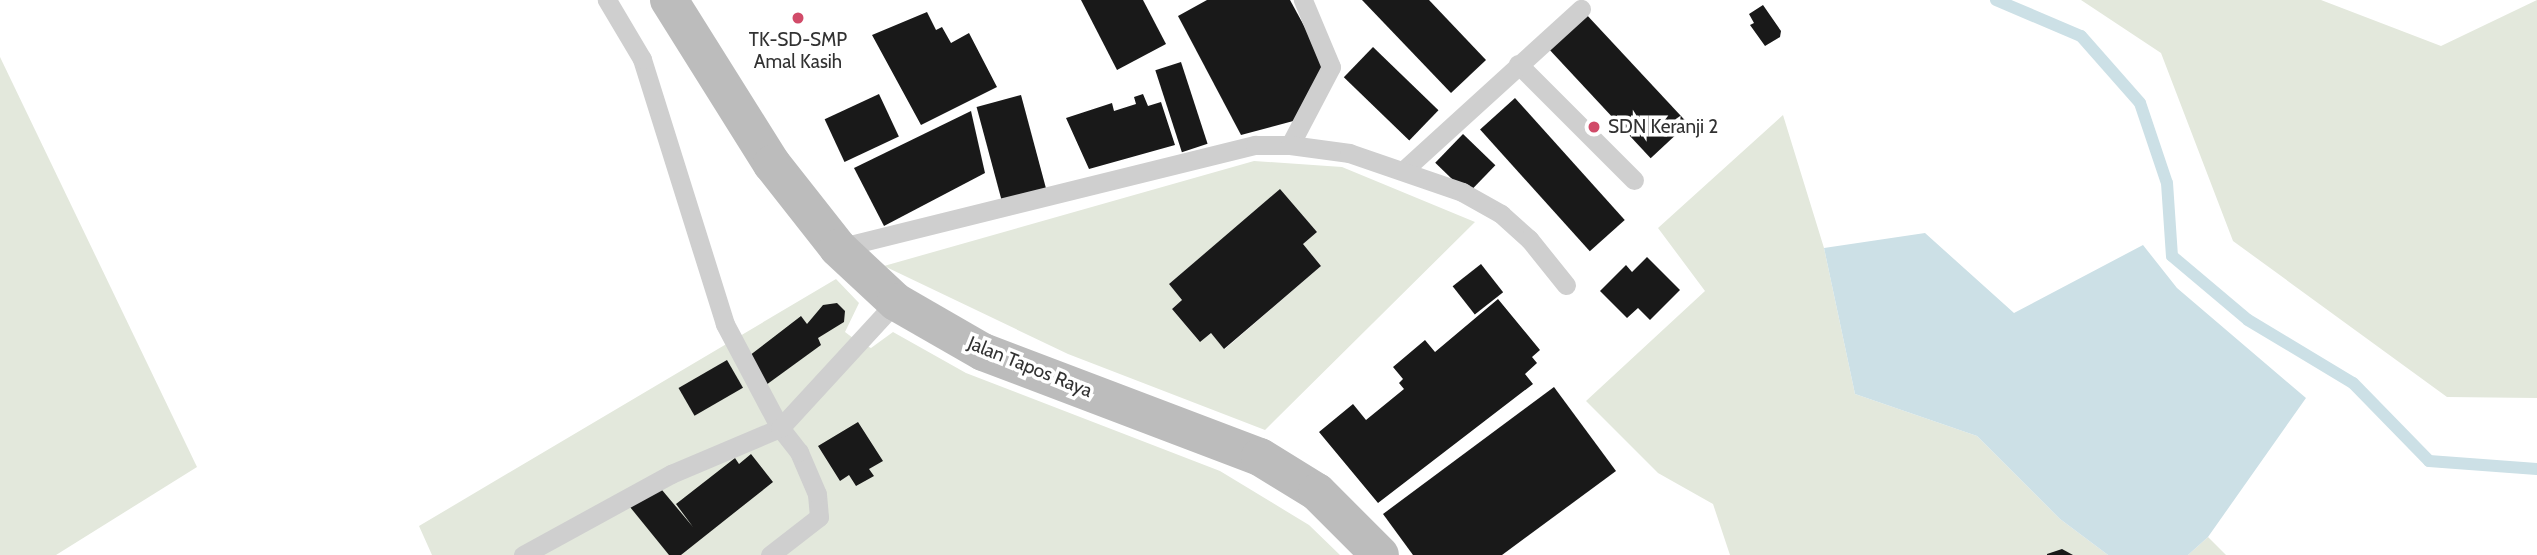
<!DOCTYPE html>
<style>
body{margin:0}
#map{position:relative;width:2537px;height:555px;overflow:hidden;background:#fff;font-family:Cabin,sans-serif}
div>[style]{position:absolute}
.green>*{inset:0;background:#e3e8dc}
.water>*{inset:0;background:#cce0e6}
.stream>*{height:12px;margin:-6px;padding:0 6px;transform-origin:6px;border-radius:6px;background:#cce0e6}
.building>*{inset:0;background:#191919;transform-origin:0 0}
.lane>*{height:19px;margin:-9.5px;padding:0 9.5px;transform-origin:9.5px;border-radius:9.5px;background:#cfcfcf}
.secondary>*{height:38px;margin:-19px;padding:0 19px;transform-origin:19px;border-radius:19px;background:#bcbcbc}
.dots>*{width:19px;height:19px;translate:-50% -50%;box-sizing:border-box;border:4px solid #fff;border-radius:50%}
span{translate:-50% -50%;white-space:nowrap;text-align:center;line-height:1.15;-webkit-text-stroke:7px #fff;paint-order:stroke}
.poi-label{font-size:19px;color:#323232}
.left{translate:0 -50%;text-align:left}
.street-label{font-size:19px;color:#323232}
</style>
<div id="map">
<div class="green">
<div style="clip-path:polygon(2081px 0,2321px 0,2441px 46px,2537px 0,2537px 398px,2447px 397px,2233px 241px,2161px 53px)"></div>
<div style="clip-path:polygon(0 57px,197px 467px,56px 555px,0 555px)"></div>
<div style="clip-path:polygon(1783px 115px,1824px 248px,1855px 394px,1977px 436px,2060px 519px,2108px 555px,1730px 555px,1713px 504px,1658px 473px,1586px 401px,1705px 291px,1658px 228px)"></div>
<div style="clip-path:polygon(evenodd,1254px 161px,1342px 167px,1475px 222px,1265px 430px,1068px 354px,884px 266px,1254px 161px,1280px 190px,1317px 232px,1303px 244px,1321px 266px,1225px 349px,1211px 333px,1199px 341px,1172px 309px,1182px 300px,1169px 284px,1280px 190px)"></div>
<div style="clip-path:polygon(836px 279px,859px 303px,845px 332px,857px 341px,871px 348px,893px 332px,966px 373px,1220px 471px,1309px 525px,1340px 555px,432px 555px,419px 526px)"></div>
<div style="clip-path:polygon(2208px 537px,2226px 555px,2188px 555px)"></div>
</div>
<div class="water">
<div style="clip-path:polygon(1925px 233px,2014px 313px,2143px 245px,2177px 288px,2306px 398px,2208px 537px,2188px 555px,2108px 555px,2060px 519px,1977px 436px,1855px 394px,1824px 248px)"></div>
</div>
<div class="stream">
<div style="left:1996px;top:0;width:92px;rotate:23deg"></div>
<div style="left:2081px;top:36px;width:89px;rotate:48.6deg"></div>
<div style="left:2140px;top:103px;width:84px;rotate:71.4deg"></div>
<div style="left:2167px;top:183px;width:73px;rotate:86.1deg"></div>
<div style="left:2172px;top:256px;width:99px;rotate:40.1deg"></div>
<div style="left:2248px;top:320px;width:122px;rotate:31deg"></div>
<div style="left:2353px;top:383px;width:109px;rotate:45.7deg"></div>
<div style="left:2429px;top:461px;width:108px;rotate:4.2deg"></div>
</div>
<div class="building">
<div style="clip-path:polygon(1081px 0,1143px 0,1166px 44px,1117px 70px)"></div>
<div style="clip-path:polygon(1207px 0,1290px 0,1327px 68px,1297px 120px,1241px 135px,1178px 16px)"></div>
<div style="clip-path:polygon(1362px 0,1429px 0,1486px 60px,1451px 93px)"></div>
<div style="clip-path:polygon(1763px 5px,1781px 31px,1780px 37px,1765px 46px,1750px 25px,1754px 23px,1749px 14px)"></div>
<div style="clip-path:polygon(927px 12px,936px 30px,942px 27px,951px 43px,969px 33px,997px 87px,921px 125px,872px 35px)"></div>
<div style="left:1585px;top:13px;width:151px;height:51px;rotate:47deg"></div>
<div style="left:1373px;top:47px;width:91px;height:42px;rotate:44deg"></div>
<div style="left:1181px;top:62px;width:86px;height:27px;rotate:72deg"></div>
<div style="left:879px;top:94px;width:47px;height:60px;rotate:65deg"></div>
<div style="clip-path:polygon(1143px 94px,1148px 106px,1161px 102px,1175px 145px,1089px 169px,1066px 118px,1112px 103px,1114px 111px,1136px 104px,1134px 97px)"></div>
<div style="left:1021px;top:95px;width:97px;height:46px;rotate:75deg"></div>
<div style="left:1515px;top:98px;width:164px;height:47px;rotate:48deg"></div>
<div style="clip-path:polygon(971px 111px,985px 173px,884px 226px,854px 168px)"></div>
<div style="left:1463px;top:134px;width:45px;height:40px;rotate:44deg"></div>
<div style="clip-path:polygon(1280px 189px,1317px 232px,1303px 244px,1321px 266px,1224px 349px,1211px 333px,1200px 342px,1172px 309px,1182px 300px,1169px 284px)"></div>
<div style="clip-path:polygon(1647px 257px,1680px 290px,1650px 320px,1638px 308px,1627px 318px,1600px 291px,1626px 265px,1632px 272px)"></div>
<div style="left:1481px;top:264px;width:36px;height:36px;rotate:52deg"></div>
<div style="clip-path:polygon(1498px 299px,1540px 350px,1532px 357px,1537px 363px,1525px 374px,1533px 384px,1378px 503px,1319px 432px,1353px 404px,1366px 420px,1404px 389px,1399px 383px,1403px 379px,1393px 367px,1425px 340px,1435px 352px)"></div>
<div style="clip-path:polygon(837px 303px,845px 311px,844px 322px,818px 338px,821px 345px,766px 385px,745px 359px,801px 316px,807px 324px,823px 305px)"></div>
<div style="left:727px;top:360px;width:32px;height:56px;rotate:60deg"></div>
<div style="clip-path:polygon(1554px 387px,1616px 471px,1502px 555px,1413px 555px,1383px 514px)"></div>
<div style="clip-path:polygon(858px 422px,883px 461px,869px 469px,874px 476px,856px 486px,849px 475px,840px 481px,818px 446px)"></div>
<div style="clip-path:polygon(751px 454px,773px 482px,681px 555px,669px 555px,630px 507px,657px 484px,693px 527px,676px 504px,735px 458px,739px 464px)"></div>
<div style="clip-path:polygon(2062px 549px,2073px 555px,2047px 555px,2047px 554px)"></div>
</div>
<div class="lane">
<div style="left:1518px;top:64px;width:164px;rotate:45deg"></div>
<div style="left:1290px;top:145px;width:88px;rotate:-62.3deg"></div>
<div style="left:1331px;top:67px;width:73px;rotate:-112.7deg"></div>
<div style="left:1405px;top:169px;width:238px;rotate:-42.3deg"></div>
<div style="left:838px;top:248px;width:430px;rotate:-13.9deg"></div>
<div style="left:1255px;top:145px;width:35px"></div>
<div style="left:1290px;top:145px;width:60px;rotate:7.7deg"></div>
<div style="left:1349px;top:153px;width:120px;rotate:19deg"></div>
<div style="left:1462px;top:192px;width:45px;rotate:29.4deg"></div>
<div style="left:1501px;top:214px;width:38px;rotate:42deg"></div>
<div style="left:1529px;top:239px;width:59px;rotate:51.2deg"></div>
<div style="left:523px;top:555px;width:169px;rotate:-28.7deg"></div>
<div style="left:671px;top:474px;width:118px;rotate:-22.9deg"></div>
<div style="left:780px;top:428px;width:118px;rotate:-117.9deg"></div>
<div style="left:725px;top:324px;width:278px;rotate:-107.4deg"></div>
<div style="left:642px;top:59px;width:69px;rotate:-120.7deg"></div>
<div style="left:770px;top:555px;width:62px;rotate:-37.8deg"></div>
<div style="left:819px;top:517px;width:23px;rotate:-95deg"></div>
<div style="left:817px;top:494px;width:46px;rotate:-113.2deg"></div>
<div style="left:799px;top:452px;width:31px;rotate:-128deg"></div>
<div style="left:780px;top:428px;width:171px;rotate:-47.4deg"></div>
</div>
<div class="secondary">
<div style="left:669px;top:0;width:194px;rotate:57.9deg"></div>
<div style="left:772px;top:164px;width:107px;rotate:51.8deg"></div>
<div style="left:838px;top:248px;width:79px;rotate:43deg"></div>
<div style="left:896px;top:302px;width:100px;rotate:29.9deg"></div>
<div style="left:983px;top:352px;width:296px;rotate:20.8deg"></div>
<div style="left:1260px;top:457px;width:67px;rotate:31.6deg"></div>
<div style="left:1317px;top:492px;width:89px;rotate:45deg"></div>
</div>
<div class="dots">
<div style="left:798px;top:18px;background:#d14b69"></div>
<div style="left:1594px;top:127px;background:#d14b69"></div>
</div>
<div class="poi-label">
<span style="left:798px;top:51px">TK-SD-SMP<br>Amal Kasih</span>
<span class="left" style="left:1608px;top:127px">SDN Keranji 2</span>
</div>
<div class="street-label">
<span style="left:1030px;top:367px;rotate:22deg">Jalan Tapos Raya</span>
</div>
</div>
